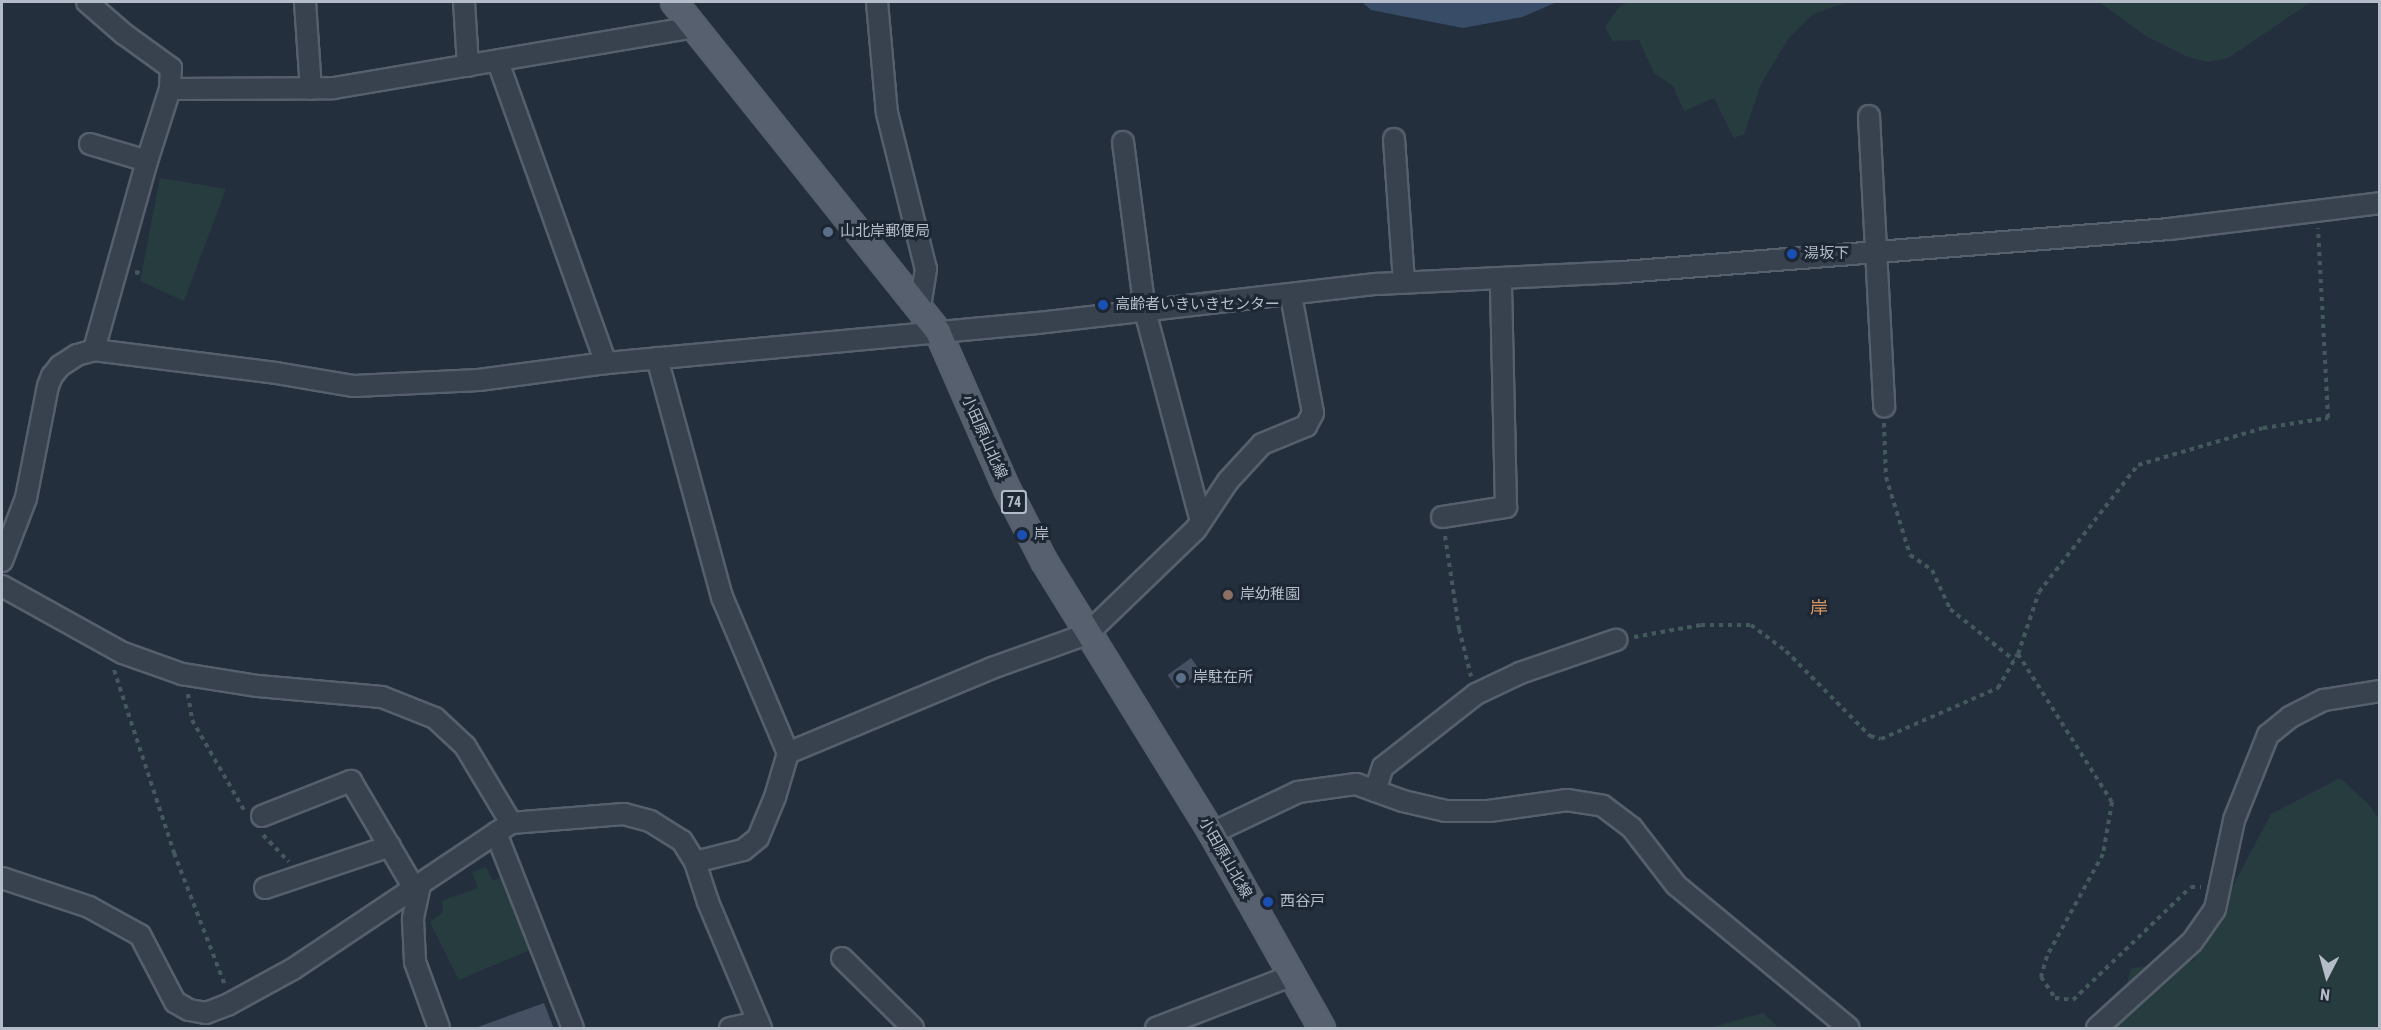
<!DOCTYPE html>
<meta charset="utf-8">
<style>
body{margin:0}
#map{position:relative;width:2381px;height:1030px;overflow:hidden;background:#242f3e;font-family:"Roboto Condensed","Noto Sans JP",sans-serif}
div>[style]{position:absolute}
.green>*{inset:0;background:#263c3f}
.water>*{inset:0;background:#394c67}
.building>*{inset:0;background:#455162;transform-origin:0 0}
.path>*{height:4px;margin-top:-2px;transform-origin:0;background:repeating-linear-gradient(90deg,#44595c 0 4.5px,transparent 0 9px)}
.roads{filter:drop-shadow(2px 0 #565f6c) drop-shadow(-2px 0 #565f6c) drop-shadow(0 2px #565f6c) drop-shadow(0 -2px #565f6c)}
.minor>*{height:20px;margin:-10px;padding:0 10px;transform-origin:10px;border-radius:10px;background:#38414e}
.major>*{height:24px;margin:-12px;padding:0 12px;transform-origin:12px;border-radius:12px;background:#56606e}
.dots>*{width:16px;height:16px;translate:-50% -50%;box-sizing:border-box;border:3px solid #1d2633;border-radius:50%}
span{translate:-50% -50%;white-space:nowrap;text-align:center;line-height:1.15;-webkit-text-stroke:6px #1d2633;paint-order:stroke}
.shield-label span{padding:2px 4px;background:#1d2633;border:2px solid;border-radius:4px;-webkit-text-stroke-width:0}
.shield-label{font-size:14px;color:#b4bcc9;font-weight:700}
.poi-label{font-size:15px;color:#b4bcc9}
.left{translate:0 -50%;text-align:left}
.street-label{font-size:15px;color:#b4bcc9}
.quarter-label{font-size:18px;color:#d59563}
.frame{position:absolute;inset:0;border:3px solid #b4bcc9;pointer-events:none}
.north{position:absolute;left:2297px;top:946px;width:60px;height:60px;-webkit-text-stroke:4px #1d2633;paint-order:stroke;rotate:186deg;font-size:16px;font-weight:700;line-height:24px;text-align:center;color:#b4bcc9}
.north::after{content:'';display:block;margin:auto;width:21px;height:27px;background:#b4bcc9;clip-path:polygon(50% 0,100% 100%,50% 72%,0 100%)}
</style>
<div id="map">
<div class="green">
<div style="clip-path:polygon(1629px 2px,1848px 2px,1813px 14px,1788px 39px,1761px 84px,1744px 134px,1734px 138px,1714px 98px,1684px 111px,1673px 86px,1654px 73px,1639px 40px,1613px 41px,1605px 27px,1620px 6px)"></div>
<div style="clip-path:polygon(2099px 2px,2311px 2px,2228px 58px,2208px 62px,2188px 57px,2146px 36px)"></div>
<div style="clip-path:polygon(160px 178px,226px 189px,184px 301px,140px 281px)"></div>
<div style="clip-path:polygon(2340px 778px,2370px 806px,2380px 820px,2379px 1028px,2115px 1028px,2131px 968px,2193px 961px,2271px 814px)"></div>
<div style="clip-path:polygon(486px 867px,493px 881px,503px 876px,532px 949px,459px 980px,430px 922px,443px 912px,442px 901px,478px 888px,472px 872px)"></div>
<div style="clip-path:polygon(1763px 1013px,1779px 1028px,1709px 1028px)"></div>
</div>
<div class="water">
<div style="clip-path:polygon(1362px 2px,1557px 2px,1522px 17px,1463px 28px,1371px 10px)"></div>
</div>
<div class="building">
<div style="left:1191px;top:658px;width:17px;height:29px;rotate:54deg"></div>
<div style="clip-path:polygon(544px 1003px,554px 1029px,478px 1029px,478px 1027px)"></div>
</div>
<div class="path">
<div style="left:135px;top:272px;width:8px;rotate:14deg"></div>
<div style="left:1884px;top:423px;width:54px;rotate:87.9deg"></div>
<div style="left:1886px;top:477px;width:82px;rotate:72.9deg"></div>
<div style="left:1910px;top:555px;width:27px;rotate:34deg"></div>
<div style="left:1932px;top:570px;width:43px;rotate:65.2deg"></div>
<div style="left:1950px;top:609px;width:82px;rotate:38.6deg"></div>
<div style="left:1445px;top:536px;width:94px;rotate:81.4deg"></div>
<div style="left:1459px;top:629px;width:49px;rotate:75.7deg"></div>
<div style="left:1634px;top:637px;width:68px;rotate:-10.2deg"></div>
<div style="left:1701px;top:625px;width:50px"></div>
<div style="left:1751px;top:625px;width:44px;rotate:36.6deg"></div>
<div style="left:1786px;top:651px;width:120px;rotate:45.3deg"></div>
<div style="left:1870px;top:736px;width:11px;rotate:15deg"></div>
<div style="left:1881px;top:739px;width:128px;rotate:-23.6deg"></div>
<div style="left:1998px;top:688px;width:39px;rotate:-60deg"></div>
<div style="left:2018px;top:654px;width:65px;rotate:-71.3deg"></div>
<div style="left:2039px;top:592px;width:161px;rotate:-52.1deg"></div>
<div style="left:2138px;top:465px;width:130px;rotate:-16.5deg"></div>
<div style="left:2263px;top:428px;width:66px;rotate:-8.7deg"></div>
<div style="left:2328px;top:418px;width:190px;rotate:-93deg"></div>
<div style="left:2018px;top:654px;width:175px;rotate:57.6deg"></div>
<div style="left:2112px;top:802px;width:53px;rotate:99.8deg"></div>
<div style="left:2103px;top:854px;width:116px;rotate:118.8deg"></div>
<div style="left:2047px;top:956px;width:22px;rotate:106deg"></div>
<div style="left:2041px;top:977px;width:25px;rotate:56deg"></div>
<div style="left:2055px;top:998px;width:18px;rotate:6deg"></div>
<div style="left:2073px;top:1000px;width:163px;rotate:-43.8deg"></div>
<div style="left:2191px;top:887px;width:10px"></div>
<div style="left:114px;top:670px;width:193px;rotate:71.8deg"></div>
<div style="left:174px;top:853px;width:142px;rotate:68.9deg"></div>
<div style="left:188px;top:694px;width:26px;rotate:81deg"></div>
<div style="left:192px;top:720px;width:104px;rotate:60deg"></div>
<div style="left:263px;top:835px;width:37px;rotate:46deg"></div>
</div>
<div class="roads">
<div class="minor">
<div style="left:87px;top:2px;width:49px;rotate:40.9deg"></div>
<div style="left:124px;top:34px;width:58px;rotate:35.9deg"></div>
<div style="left:171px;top:68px;width:21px;rotate:93deg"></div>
<div style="left:170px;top:89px;width:76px;rotate:107.7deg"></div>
<div style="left:147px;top:161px;width:196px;rotate:105.7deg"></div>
<div style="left:305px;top:2px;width:87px;rotate:86.1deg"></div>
<div style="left:464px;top:2px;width:64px;rotate:86.4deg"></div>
<div style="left:877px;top:2px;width:111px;rotate:84.9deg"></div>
<div style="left:887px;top:113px;width:161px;rotate:76deg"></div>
<div style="left:926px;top:269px;width:39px;rotate:99deg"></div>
<div style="left:498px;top:62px;width:320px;rotate:70.3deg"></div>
<div style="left:170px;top:89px;width:164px;rotate:-0.3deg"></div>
<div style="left:334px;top:88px;width:364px;rotate:-9.6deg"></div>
<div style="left:1869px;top:116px;width:291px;rotate:87deg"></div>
<div style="left:1394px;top:139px;width:144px;rotate:86deg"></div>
<div style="left:1123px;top:142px;width:170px;rotate:82.6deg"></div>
<div style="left:1145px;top:311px;width:217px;rotate:75.1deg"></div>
<div style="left:90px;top:144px;width:59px;rotate:16.6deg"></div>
<div style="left:657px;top:358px;width:248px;rotate:74.8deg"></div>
<div style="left:722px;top:597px;width:169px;rotate:67.1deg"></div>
<div style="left:788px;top:753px;width:46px;rotate:106.5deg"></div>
<div style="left:775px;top:797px;width:44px;rotate:112.5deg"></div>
<div style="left:758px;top:838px;width:19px;rotate:141deg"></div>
<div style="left:743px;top:850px;width:49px;rotate:166deg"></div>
<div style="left:1442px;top:517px;width:65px;rotate:-8.9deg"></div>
<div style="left:1506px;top:507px;width:228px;rotate:-91.3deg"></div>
<div style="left:2px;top:561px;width:67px;rotate:-69.1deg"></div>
<div style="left:26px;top:498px;width:114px;rotate:-78.9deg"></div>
<div style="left:48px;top:386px;width:11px;rotate:-68deg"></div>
<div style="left:52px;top:376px;width:13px;rotate:-51deg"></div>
<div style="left:60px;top:366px;width:20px;rotate:-33deg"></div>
<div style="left:77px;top:355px;width:18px;rotate:-16deg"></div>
<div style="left:94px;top:350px;width:183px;rotate:7.2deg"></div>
<div style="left:276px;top:373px;width:79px;rotate:9.5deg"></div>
<div style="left:354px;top:386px;width:125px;rotate:-2.7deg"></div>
<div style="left:479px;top:380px;width:128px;rotate:-7.6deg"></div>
<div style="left:606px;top:363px;width:434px;rotate:-5.3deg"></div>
<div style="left:1038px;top:323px;width:341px;rotate:-6.6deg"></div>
<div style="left:1377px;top:284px;width:246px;rotate:-2.8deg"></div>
<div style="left:1623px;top:272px;width:548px;rotate:-4.5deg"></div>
<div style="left:2169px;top:229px;width:213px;rotate:-7deg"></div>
<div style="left:2px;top:586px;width:138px;rotate:29deg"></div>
<div style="left:123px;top:653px;width:63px;rotate:19.6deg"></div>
<div style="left:182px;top:674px;width:77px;rotate:9deg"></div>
<div style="left:258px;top:686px;width:124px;rotate:5.1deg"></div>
<div style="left:382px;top:697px;width:57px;rotate:21.6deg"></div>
<div style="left:435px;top:718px;width:41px;rotate:43deg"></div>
<div style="left:465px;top:746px;width:90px;rotate:59.1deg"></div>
<div style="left:788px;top:753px;width:221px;rotate:-22.6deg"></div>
<div style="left:992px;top:668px;width:101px;rotate:-19.7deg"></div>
<div style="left:1087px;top:634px;width:151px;rotate:-43.9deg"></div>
<div style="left:1196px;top:529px;width:58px;rotate:-56.3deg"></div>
<div style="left:1228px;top:481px;width:50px;rotate:-47.4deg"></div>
<div style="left:1262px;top:444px;width:48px;rotate:-22.2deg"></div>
<div style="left:1306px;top:426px;width:15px;rotate:-62deg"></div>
<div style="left:1313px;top:413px;width:120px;rotate:-100.6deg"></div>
<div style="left:1375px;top:791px;width:25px;rotate:-72deg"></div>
<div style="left:1383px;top:767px;width:118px;rotate:-38.1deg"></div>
<div style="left:1476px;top:694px;width:49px;rotate:-25.5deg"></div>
<div style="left:1520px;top:673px;width:102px;rotate:-19deg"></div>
<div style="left:262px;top:816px;width:96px;rotate:-21.5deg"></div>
<div style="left:351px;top:781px;width:124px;rotate:59.5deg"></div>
<div style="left:496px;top:833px;width:210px;rotate:68.5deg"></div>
<div style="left:1212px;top:833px;width:95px;rotate:-25.5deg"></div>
<div style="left:1298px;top:792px;width:59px;rotate:-7.9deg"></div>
<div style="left:1356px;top:784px;width:50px;rotate:19.9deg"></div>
<div style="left:1403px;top:801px;width:44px;rotate:13.1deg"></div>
<div style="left:1446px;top:811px;width:43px"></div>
<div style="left:1489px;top:811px;width:79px;rotate:-8deg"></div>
<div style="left:1567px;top:800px;width:36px;rotate:9deg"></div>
<div style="left:1603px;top:806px;width:36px;rotate:37deg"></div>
<div style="left:1632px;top:828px;width:72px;rotate:52.3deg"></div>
<div style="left:1676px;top:885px;width:224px;rotate:39.6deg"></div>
<div style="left:2px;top:878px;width:92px;rotate:18.4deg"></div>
<div style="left:89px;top:907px;width:58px;rotate:28.8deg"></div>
<div style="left:140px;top:935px;width:76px;rotate:62.4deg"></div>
<div style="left:175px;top:1002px;width:16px;rotate:30deg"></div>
<div style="left:189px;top:1010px;width:17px;rotate:10deg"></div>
<div style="left:206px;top:1013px;width:25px;rotate:-21deg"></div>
<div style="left:229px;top:1004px;width:73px;rotate:-28.7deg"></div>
<div style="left:293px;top:969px;width:262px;rotate:-33.8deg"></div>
<div style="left:511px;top:823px;width:113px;rotate:-4.6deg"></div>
<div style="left:624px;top:814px;width:27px;rotate:15deg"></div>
<div style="left:650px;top:821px;width:38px;rotate:32deg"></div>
<div style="left:682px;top:841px;width:25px;rotate:58deg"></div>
<div style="left:695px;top:862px;width:42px;rotate:72deg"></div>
<div style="left:708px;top:902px;width:137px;rotate:67.2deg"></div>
<div style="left:420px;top:885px;width:35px;rotate:102deg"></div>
<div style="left:413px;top:919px;width:43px;rotate:87.3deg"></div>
<div style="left:415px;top:962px;width:70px;rotate:70deg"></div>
<div style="left:265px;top:888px;width:132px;rotate:-18.6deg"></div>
<div style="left:842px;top:958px;width:100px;rotate:44.6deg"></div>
<div style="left:730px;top:1028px;width:29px;rotate:-12deg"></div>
<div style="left:1156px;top:1028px;width:147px;rotate:-21.1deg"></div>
<div style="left:2097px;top:1028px;width:128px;rotate:-42.2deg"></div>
<div style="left:2192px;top:942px;width:40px;rotate:-55.1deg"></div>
<div style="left:2215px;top:909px;width:91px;rotate:-77.9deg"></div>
<div style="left:2234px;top:820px;width:92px;rotate:-68.2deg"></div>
<div style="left:2268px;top:735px;width:28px;rotate:-39deg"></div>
<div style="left:2290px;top:717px;width:38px;rotate:-27deg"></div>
<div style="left:2324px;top:700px;width:57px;rotate:-9.1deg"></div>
</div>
<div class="major">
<div style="left:674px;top:2px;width:423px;rotate:51.3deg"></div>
<div style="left:938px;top:332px;width:171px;rotate:66.3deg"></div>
<div style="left:1007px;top:489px;width:81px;rotate:62.8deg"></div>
<div style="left:1044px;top:561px;width:320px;rotate:58.3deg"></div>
<div style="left:1212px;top:833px;width:224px;rotate:60.6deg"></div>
</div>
</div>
<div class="dots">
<div style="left:828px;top:232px;background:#5c6f8a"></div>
<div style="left:1792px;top:254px;background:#1a4fb4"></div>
<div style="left:1103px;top:305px;background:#1a4fb4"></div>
<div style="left:1022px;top:535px;background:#1a4fb4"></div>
<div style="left:1228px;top:595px;background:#8d6e63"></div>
<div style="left:1181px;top:678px;background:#5c6f8a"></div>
<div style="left:1268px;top:902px;background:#1a4fb4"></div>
</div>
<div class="shield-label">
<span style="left:1014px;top:502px">74</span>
</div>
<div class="poi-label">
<span class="left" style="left:840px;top:232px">山北岸郵便局</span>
<span class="left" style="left:1804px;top:254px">湯坂下</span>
<span class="left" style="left:1115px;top:305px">高齢者いきいきセンター</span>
<span class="left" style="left:1034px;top:535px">岸</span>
<span class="left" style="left:1240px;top:595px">岸幼稚園</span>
<span class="left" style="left:1193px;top:678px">岸駐在所</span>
<span class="left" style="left:1280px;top:902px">西谷戸</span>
</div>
<div class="street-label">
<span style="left:984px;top:437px;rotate:66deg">小田原山北線</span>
<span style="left:1225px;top:858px;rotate:60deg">小田原山北線</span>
</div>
<div class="quarter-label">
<span style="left:1819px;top:608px">岸</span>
</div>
<div class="frame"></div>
<div class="north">N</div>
</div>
